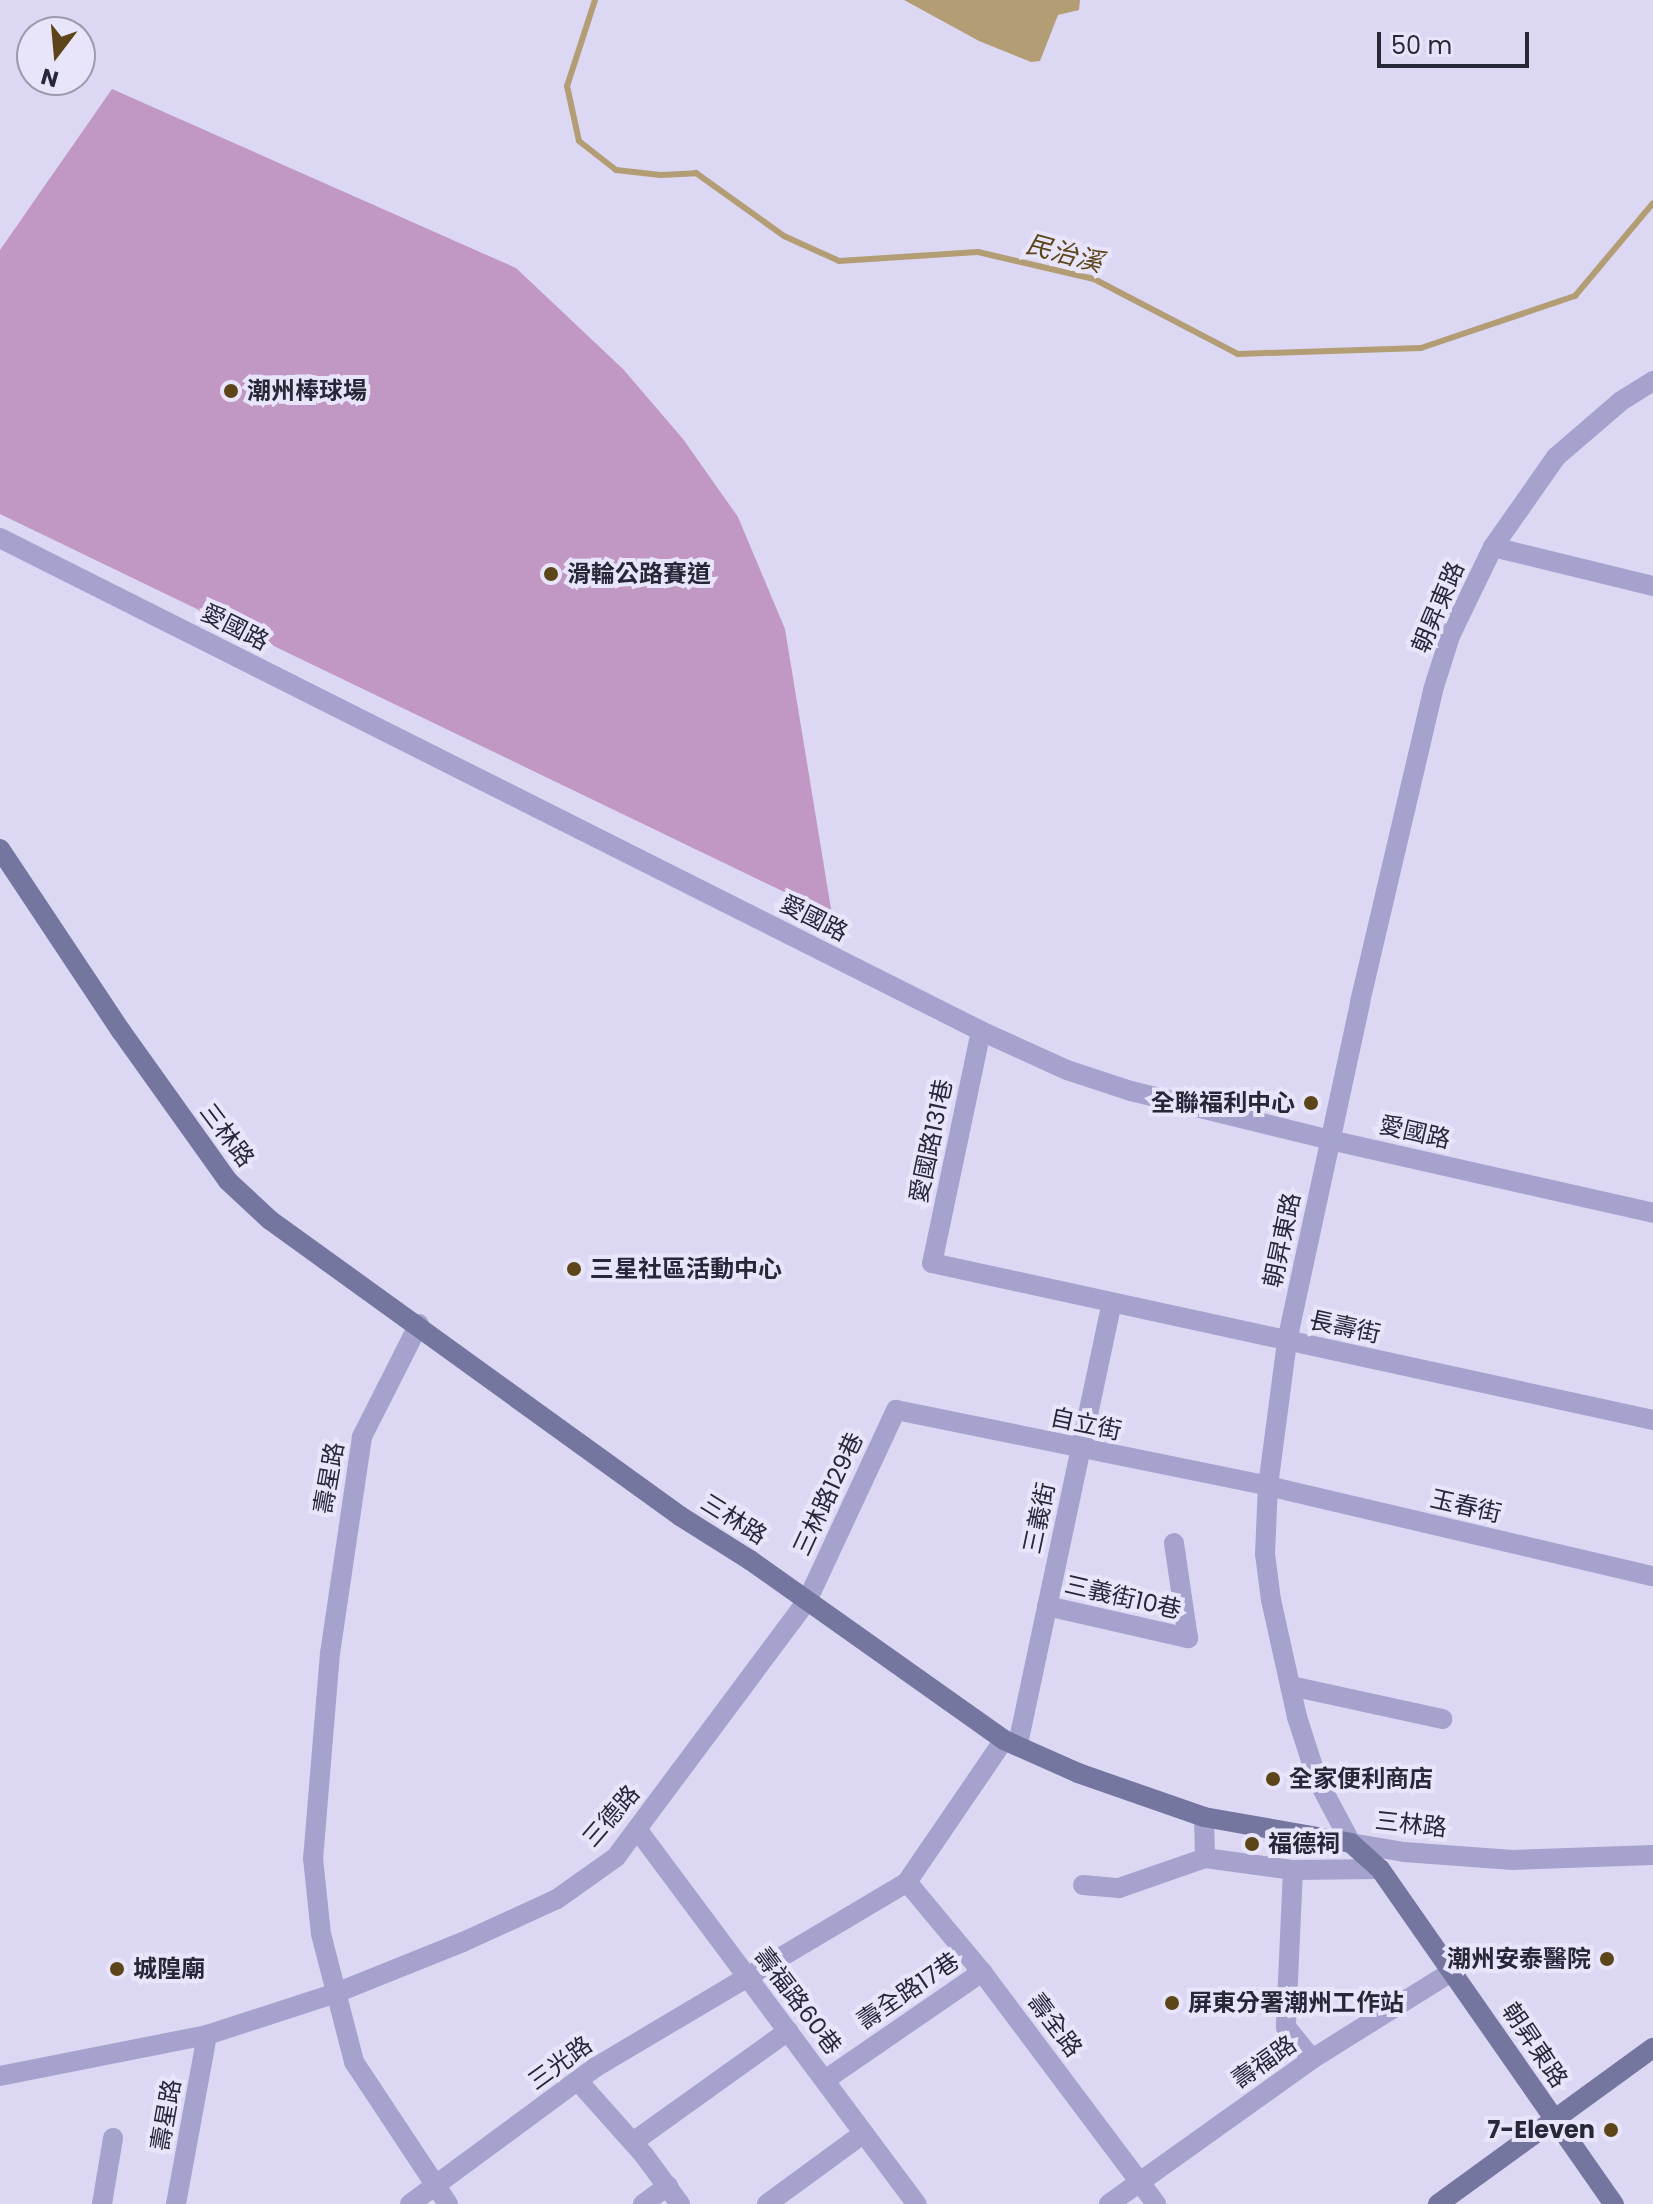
<!DOCTYPE html>
<meta charset="utf-8">
<style>
body{margin:0}
#map{position:relative;width:1653px;height:2204px;overflow:hidden;background:#dcd8f4;font-family:Poppins,"Noto Sans TC",sans-serif}
div>[style]{position:absolute}
.green>*{inset:0;background:#c197c4}
.water>*{inset:0;background:#b39d74}
.stream>*{height:6px;margin:-3px;padding:0 3px;transform-origin:3px;border-radius:3px;background:#b39d74}
.minor>*{height:20px;margin:-10px;padding:0 10px;transform-origin:10px;border-radius:10px;background:#a5a3cd}
.tertiary>*{height:20px;margin:-10px;padding:0 10px;transform-origin:10px;border-radius:10px;background:#a5a3cd}
.secondary>*{height:20px;margin:-10px;padding:0 10px;transform-origin:10px;border-radius:10px;background:#7476a0}
.dots>*{width:22px;height:22px;translate:-50% -50%;box-sizing:border-box;border:4px solid #e8e5fb;border-radius:50%}
span{translate:-50% -50%;white-space:nowrap;text-align:center;line-height:1.15;-webkit-text-stroke:8px #e8e5fb;paint-order:stroke}
.poi-label{font-size:24px;color:#262737;font-weight:700}
.left{translate:0 -50%;text-align:left}
.right{translate:-100% -50%;text-align:right}
.street-label{font-size:24px;color:#262737}
.water-label{font-size:26px;color:#5c4518;font-style:italic}
.north{position:absolute;left:16px;top:16px;width:80px;height:80px;box-sizing:border-box;background:#e8e5fb;border:2px solid #9a99ad;border-radius:50%;rotate:196deg;font-size:22px;font-weight:700;line-height:32px;text-align:center;color:#262737}
.north::after{content:'';display:block;margin:auto;width:28px;height:36px;background:#5c4518;clip-path:polygon(50% 0,100% 100%,50% 72%,0 100%)}
.scale{position:absolute;left:1377px;top:32px;width:152px;height:36px;box-sizing:border-box;border:4px solid #262737;border-top:0;padding-left:10px;font-size:24px;line-height:28px;white-space:nowrap;color:#262737;-webkit-text-stroke:6px #e8e5fb;paint-order:stroke}
</style>
<div id="map">
<div class="green">
<div style="clip-path:polygon(112px 89px,516px 268px,623px 369px,683px 439px,738px 517px,785px 629px,832px 915px,0 514px,0 250px)"></div>
</div>
<div class="water">
<div style="clip-path:polygon(904px 0,1080px 0,1079px 10px,1058px 15px,1040px 61px,1031px 62px,979px 41px)"></div>
</div>
<div class="stream">
<div style="left:595px;top:0;width:90px;rotate:108deg"></div>
<div style="left:567px;top:86px;width:56px;rotate:77.7deg"></div>
<div style="left:579px;top:141px;width:47px;rotate:38.1deg"></div>
<div style="left:616px;top:170px;width:45px;rotate:6.3deg"></div>
<div style="left:661px;top:175px;width:35px;rotate:-3deg"></div>
<div style="left:696px;top:173px;width:108px;rotate:35.6deg"></div>
<div style="left:784px;top:236px;width:60px;rotate:24.4deg"></div>
<div style="left:839px;top:261px;width:139px;rotate:-3.7deg"></div>
<div style="left:978px;top:252px;width:119px;rotate:13.1deg"></div>
<div style="left:1094px;top:279px;width:162px;rotate:27.5deg"></div>
<div style="left:1238px;top:354px;width:183px;rotate:-1.9deg"></div>
<div style="left:1421px;top:348px;width:163px;rotate:-18.7deg"></div>
<div style="left:1575px;top:296px;width:121px;rotate:-50deg"></div>
</div>
<div class="minor">
<div style="left:0;top:538px;width:1098px;rotate:26.68deg"></div>
<div style="left:981px;top:1031px;width:94px;rotate:24.4deg"></div>
<div style="left:1067px;top:1070px;width:67px;rotate:18.2deg"></div>
<div style="left:1131px;top:1091px;width:205px;rotate:13.8deg"></div>
<div style="left:1330px;top:1140px;width:331px;rotate:12.7deg"></div>
<div style="left:1493px;top:547px;width:165px;rotate:13.7deg"></div>
<div style="left:981px;top:1031px;width:237px;rotate:101.9deg"></div>
<div style="left:932px;top:1263px;width:738px;rotate:12.28deg"></div>
<div style="left:419px;top:1324px;width:127px;rotate:116.8deg"></div>
<div style="left:362px;top:1437px;width:218px;rotate:98.4deg"></div>
<div style="left:330px;top:1653px;width:206px;rotate:94.7deg"></div>
<div style="left:313px;top:1858px;width:76px;rotate:84deg"></div>
<div style="left:321px;top:1934px;width:132px;rotate:75.5deg"></div>
<div style="left:354px;top:2062px;width:170px;rotate:56.5deg"></div>
<div style="left:1047px;top:1606px;width:145px;rotate:12.8deg"></div>
<div style="left:1188px;top:1638px;width:96px;rotate:-98.4deg"></div>
<div style="left:1291px;top:1686px;width:155px;rotate:12.3deg"></div>
<div style="left:1018px;top:1744px;width:451px;rotate:-78deg"></div>
<div style="left:1204px;top:1817px;width:41px;rotate:88.6deg"></div>
<div style="left:637px;top:1829px;width:468px;rotate:53.3deg"></div>
<div style="left:1351px;top:1843px;width:54px;rotate:9.6deg"></div>
<div style="left:1404px;top:1852px;width:109px;rotate:4.2deg"></div>
<div style="left:1513px;top:1860px;width:140px;rotate:-2deg"></div>
<div style="left:1293px;top:1870px;width:157px;rotate:92.6deg"></div>
<div style="left:1286px;top:2027px;width:41px;rotate:50.9deg"></div>
<div style="left:907px;top:1882px;width:117px;rotate:50.2deg"></div>
<div style="left:982px;top:1972px;width:290px;rotate:53.1deg"></div>
<div style="left:1083px;top:1885px;width:36px;rotate:5deg"></div>
<div style="left:1119px;top:1888px;width:91px;rotate:-19.2deg"></div>
<div style="left:1205px;top:1858px;width:89px;rotate:7.8deg"></div>
<div style="left:1293px;top:1870px;width:87px;rotate:-0.7deg"></div>
<div style="left:0;top:2076px;width:211px;rotate:-11.2deg"></div>
<div style="left:207px;top:2035px;width:136px;rotate:-18deg"></div>
<div style="left:336px;top:1993px;width:137px;rotate:-21.9deg"></div>
<div style="left:463px;top:1942px;width:103px;rotate:-24.6deg"></div>
<div style="left:557px;top:1899px;width:72px;rotate:-35.4deg"></div>
<div style="left:616px;top:1857px;width:319px;rotate:-53.3deg"></div>
<div style="left:807px;top:1601px;width:211px;rotate:-65deg"></div>
<div style="left:896px;top:1410px;width:380px;rotate:11.5deg"></div>
<div style="left:1268px;top:1486px;width:395px;rotate:13.2deg"></div>
<div style="left:825px;top:2080px;width:191px;rotate:-34.5deg"></div>
<div style="left:578px;top:2081px;width:99px;rotate:48.3deg"></div>
<div style="left:644px;top:2155px;width:61px;rotate:53.7deg"></div>
<div style="left:633px;top:2142px;width:191px;rotate:-35.6deg"></div>
<div style="left:102px;top:2204px;width:67px;rotate:-80.5deg"></div>
<div style="left:176px;top:2204px;width:172px;rotate:-79.6deg"></div>
<div style="left:410px;top:2204px;width:231px;rotate:-36.4deg"></div>
<div style="left:596px;top:2067px;width:362px;rotate:-30.7deg"></div>
<div style="left:907px;top:1882px;width:172px;rotate:-55.7deg"></div>
<div style="left:643px;top:2204px;width:31px;rotate:-36deg"></div>
<div style="left:767px;top:2204px;width:120px;rotate:-36.2deg"></div>
<div style="left:1109px;top:2204px;width:249px;rotate:-35.5deg"></div>
<div style="left:1312px;top:2059px;width:166px;rotate:-32deg"></div>
</div>
<div class="tertiary">
<div style="left:1351px;top:1843px;width:72px;rotate:-118deg"></div>
<div style="left:1317px;top:1779px;width:65px;rotate:-107.9deg"></div>
<div style="left:1297px;top:1717px;width:120px;rotate:-102.5deg"></div>
<div style="left:1271px;top:1600px;width:46px;rotate:-97.4deg"></div>
<div style="left:1265px;top:1554px;width:68px;rotate:-87.5deg"></div>
<div style="left:1268px;top:1486px;width:146px;rotate:-82.5deg"></div>
<div style="left:1287px;top:1341px;width:347px;rotate:-77.8deg"></div>
<div style="left:1360px;top:1002px;width:320px;rotate:-76.8deg"></div>
<div style="left:1433px;top:690px;width:57px;rotate:-72.5deg"></div>
<div style="left:1450px;top:636px;width:99px;rotate:-64.2deg"></div>
<div style="left:1493px;top:547px;width:110px;rotate:-55deg"></div>
<div style="left:1556px;top:457px;width:86px;rotate:-40.7deg"></div>
<div style="left:1621px;top:401px;width:38px;rotate:-32deg"></div>
</div>
<div class="secondary">
<div style="left:0;top:849px;width:219px;rotate:56.4deg"></div>
<div style="left:121px;top:1031px;width:184px;rotate:54.5deg"></div>
<div style="left:228px;top:1181px;width:57px;rotate:42.9deg"></div>
<div style="left:270px;top:1220px;width:506px;rotate:35.83deg"></div>
<div style="left:680px;top:1516px;width:83px;rotate:32.2deg"></div>
<div style="left:750px;top:1560px;width:311px;rotate:35.3deg"></div>
<div style="left:1004px;top:1740px;width:81px;rotate:24deg"></div>
<div style="left:1078px;top:1773px;width:133px;rotate:19.2deg"></div>
<div style="left:1204px;top:1817px;width:149px;rotate:10deg"></div>
<div style="left:1351px;top:1843px;width:39px;rotate:42deg"></div>
<div style="left:1380px;top:1869px;width:409px;rotate:55.1deg"></div>
<div style="left:1438px;top:2204px;width:266px;rotate:-36deg"></div>
</div>
<div class="dots">
<div style="left:231px;top:391px;background:#5c4518"></div>
<div style="left:551px;top:574px;background:#5c4518"></div>
<div style="left:1311px;top:1103px;background:#5c4518"></div>
<div style="left:574px;top:1269px;background:#5c4518"></div>
<div style="left:1273px;top:1779px;background:#5c4518"></div>
<div style="left:1252px;top:1844px;background:#5c4518"></div>
<div style="left:1607px;top:1959px;background:#5c4518"></div>
<div style="left:117px;top:1969px;background:#5c4518"></div>
<div style="left:1172px;top:2003px;background:#5c4518"></div>
<div style="left:1611px;top:2130px;background:#5c4518"></div>
</div>
<div class="poi-label">
<span class="left" style="left:247px;top:391px">潮州棒球場</span>
<span class="left" style="left:567px;top:574px">滑輪公路賽道</span>
<span class="right" style="left:1295px;top:1103px">全聯福利中心</span>
<span class="left" style="left:590px;top:1269px">三星社區活動中心</span>
<span class="left" style="left:1289px;top:1779px">全家便利商店</span>
<span class="left" style="left:1268px;top:1844px">福德祠</span>
<span class="right" style="left:1591px;top:1959px">潮州安泰醫院</span>
<span class="left" style="left:133px;top:1969px">城隍廟</span>
<span class="left" style="left:1188px;top:2003px">屏東分署潮州工作站</span>
<span class="right" style="left:1595px;top:2130px">7-Eleven</span>
</div>
<div class="street-label">
<span style="left:1438px;top:607px;rotate:-67deg">朝昇東路</span>
<span style="left:235px;top:627px;rotate:27deg">愛國路</span>
<span style="left:814px;top:918px;rotate:27deg">愛國路</span>
<span style="left:1415px;top:1132px;rotate:13deg">愛國路</span>
<span style="left:227px;top:1135px;rotate:53deg">三林路</span>
<span style="left:931px;top:1141px;rotate:-78deg">愛國路131巷</span>
<span style="left:1282px;top:1240px;rotate:-78deg">朝昇東路</span>
<span style="left:1345px;top:1327px;rotate:12deg">長壽街</span>
<span style="left:1086px;top:1424px;rotate:12deg">自立街</span>
<span style="left:329px;top:1478px;rotate:-80deg">壽星路</span>
<span style="left:828px;top:1494px;rotate:-65deg">三林路129巷</span>
<span style="left:1466px;top:1506px;rotate:13deg">玉春街</span>
<span style="left:1039px;top:1518px;rotate:-78deg">三義街</span>
<span style="left:734px;top:1519px;rotate:32deg">三林路</span>
<span style="left:1123px;top:1597px;rotate:13deg">三義街10巷</span>
<span style="left:611px;top:1816px;rotate:-49deg">三德路</span>
<span style="left:1411px;top:1824px;rotate:6deg">三林路</span>
<span style="left:908px;top:1991px;rotate:-34deg">壽全路17巷</span>
<span style="left:798px;top:2001px;rotate:53deg">壽福路60巷</span>
<span style="left:1055px;top:2025px;rotate:53deg">壽全路</span>
<span style="left:1535px;top:2045px;rotate:56deg">朝昇東路</span>
<span style="left:1264px;top:2062px;rotate:-35deg">壽福路</span>
<span style="left:560px;top:2063px;rotate:-36deg">三光路</span>
<span style="left:166px;top:2115px;rotate:-80deg">壽星路</span>
</div>
<div class="water-label">
<span style="left:1064px;top:254px;rotate:15deg">民治溪</span>
</div>
<div class="north">N</div>
<div class="scale">50 m</div>
</div>
